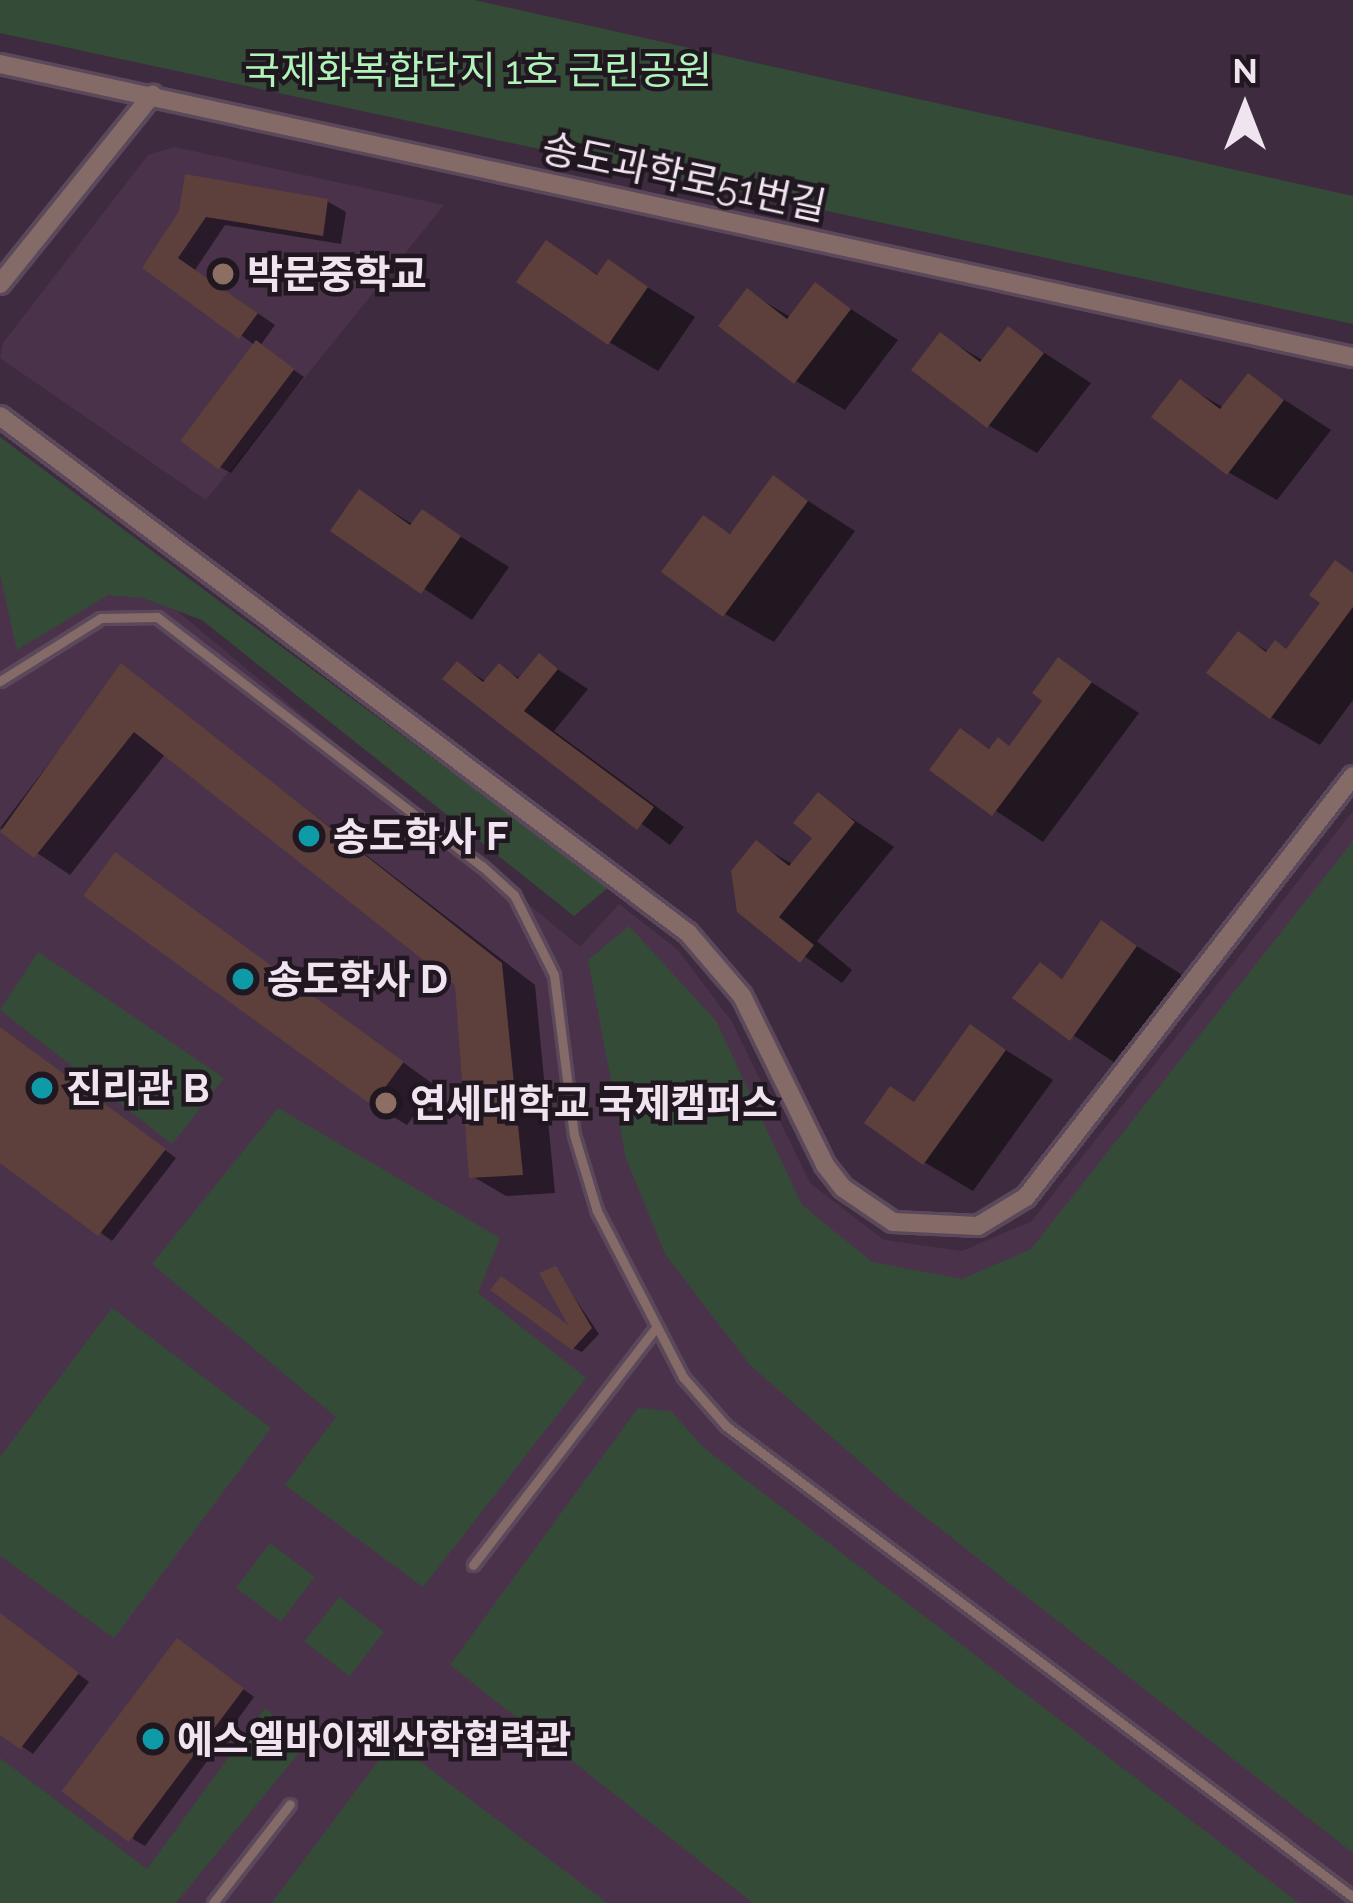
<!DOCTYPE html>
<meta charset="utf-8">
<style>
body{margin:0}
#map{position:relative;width:1353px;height:1903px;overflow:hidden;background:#3f2b3f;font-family:Raleway,"Noto Sans KR",sans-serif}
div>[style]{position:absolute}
.built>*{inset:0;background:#4b324b}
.green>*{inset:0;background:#344c37;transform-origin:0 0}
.shadow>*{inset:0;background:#0007}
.building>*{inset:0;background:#5d3f3b;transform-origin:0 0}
.roads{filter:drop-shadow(3px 0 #5b495b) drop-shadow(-3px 0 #5b495b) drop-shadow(0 3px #5b495b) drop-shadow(0 -3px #5b495b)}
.service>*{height:9px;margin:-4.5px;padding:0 4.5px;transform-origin:4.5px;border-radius:4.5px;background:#856b68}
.minor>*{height:18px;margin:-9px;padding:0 9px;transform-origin:9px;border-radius:9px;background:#856b68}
.dots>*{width:33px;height:33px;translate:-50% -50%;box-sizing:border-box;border:6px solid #201720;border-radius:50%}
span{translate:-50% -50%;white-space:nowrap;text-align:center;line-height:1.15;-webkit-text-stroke:9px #201720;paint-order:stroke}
.park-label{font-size:39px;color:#b0f4b9}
.street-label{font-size:39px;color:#f1e4f1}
.poi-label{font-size:39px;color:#f1e4f1;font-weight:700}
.left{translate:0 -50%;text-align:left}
.north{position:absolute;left:1185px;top:48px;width:120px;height:120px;-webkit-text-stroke:9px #201720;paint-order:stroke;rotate:0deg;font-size:33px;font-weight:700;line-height:48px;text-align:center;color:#f1e4f1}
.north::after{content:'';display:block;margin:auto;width:42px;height:54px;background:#f1e4f1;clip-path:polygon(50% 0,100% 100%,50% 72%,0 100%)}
</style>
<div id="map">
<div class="built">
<div style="clip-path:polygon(174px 147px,444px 205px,206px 500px,0 358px,3px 343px,148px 155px)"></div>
<div style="clip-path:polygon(0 463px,580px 947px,619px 904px,678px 950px,732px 1022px,810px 1183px,884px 1240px,962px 1251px,1032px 1221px,1353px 811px,1353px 1903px,0 1903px)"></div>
</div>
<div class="green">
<div style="clip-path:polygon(0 0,474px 0,1353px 196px,1353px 324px,0 33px)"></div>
<div style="clip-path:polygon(0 437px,231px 610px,609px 887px,574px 916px,202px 620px,143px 598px,108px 595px,17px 650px,0 574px)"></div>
<div style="clip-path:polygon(1353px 841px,1353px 1853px,900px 1497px,750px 1365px,665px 1254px,626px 1158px,588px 960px,629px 926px,716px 1021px,802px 1205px,872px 1262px,962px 1279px,1031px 1249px)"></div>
<div style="clip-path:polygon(38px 952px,224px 1078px,172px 1144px,0 1010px)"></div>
<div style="clip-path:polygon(278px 1108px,500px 1238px,478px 1293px,586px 1378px,423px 1587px,285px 1485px,336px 1417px,152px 1264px)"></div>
<div style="clip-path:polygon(112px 1308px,271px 1428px,114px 1638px,0 1556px,0 1457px)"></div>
<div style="clip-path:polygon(638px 1408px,671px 1411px,703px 1447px,1299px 1903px,753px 1903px,450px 1665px)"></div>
<div style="left:270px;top:1543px;width:56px;height:56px;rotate:37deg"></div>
<div style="left:339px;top:1597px;width:57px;height:56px;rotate:38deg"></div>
<div style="clip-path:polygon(265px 1708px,307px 1743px,176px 1903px,0 1903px,0 1758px,147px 1869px)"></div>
<div style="clip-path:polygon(393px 1741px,607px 1903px,272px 1903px)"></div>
</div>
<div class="shadow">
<div style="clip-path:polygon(327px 201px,346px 212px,341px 244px,225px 225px,195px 270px,275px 325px,260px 346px,304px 377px,231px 473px,220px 467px,256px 346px,146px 267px,181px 212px)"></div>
<div style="clip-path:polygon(546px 244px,600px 276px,609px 263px,695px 317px,658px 371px,609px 342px)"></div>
<div style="clip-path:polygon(816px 286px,898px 340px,845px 410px,796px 381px,748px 292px,792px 318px)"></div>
<div style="clip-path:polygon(1009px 330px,1091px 383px,1037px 453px,988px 425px,941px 336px,984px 361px)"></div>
<div style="clip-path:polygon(1249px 377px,1331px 430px,1277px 500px,1228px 472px,1181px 383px,1224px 408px)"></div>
<div style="clip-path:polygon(774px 479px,855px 531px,774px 642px,725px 614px,704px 519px,733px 535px)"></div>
<div style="clip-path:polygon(360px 493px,414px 525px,423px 513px,509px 567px,472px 620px,334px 530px)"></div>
<div style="clip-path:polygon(1353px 573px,1353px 700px,1320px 745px,1271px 717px,1238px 634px,1269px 652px,1288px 651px)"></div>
<div style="clip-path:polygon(539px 657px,588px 689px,554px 731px,684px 827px,670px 845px,447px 678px,458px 665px,487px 682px,500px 667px,521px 679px)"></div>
<div style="clip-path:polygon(1059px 661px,1139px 713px,1043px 842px,933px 769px,961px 732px,992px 750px,1011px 749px,1046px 700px)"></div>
<div style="clip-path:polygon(122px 667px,535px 985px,555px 1193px,506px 1196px,472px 1176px,458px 984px,166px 753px,70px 875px,0 828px)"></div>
<div style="clip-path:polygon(819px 796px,894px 847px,817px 941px,852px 970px,842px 983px,740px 910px,757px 844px,794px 865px,816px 837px)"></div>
<div style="clip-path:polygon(116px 856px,436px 1086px,407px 1125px,372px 1104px)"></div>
<div style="clip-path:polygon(1102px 924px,1184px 976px,1121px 1067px,1016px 997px,1040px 966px,1065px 980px)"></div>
<div style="clip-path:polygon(971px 1028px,1053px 1080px,973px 1191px,924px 1162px,916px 1104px)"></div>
<div style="clip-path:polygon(0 1029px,176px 1158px,112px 1241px,0 1159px)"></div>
<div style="clip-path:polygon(555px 1269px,599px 1334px,582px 1352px,573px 1348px)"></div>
<div style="clip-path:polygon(0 1614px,89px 1682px,33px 1754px,0 1731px)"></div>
<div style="clip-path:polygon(189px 1649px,254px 1697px,145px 1846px,133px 1839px)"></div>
</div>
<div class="building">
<div style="clip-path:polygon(185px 174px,328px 199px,323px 236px,206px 217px,178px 258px,258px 313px,239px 339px,142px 268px,179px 211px)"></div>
<div style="clip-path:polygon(546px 240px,597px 275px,608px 259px,648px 287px,608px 345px,516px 282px)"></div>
<div style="clip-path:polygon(815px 282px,851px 309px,794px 384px,718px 326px,747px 288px,787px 319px)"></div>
<div style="clip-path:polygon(1008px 326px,1044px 353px,987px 428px,911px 370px,940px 332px,980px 362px)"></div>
<div style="left:256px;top:340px;width:48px;height:126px;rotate:37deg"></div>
<div style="clip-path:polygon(1248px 373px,1284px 400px,1227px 475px,1151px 417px,1180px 379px,1220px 409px)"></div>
<div style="clip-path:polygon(773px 475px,808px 501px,723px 617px,661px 572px,703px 515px,730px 534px)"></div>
<div style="clip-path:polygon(359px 489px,410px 525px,422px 509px,461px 536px,421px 594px,330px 531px)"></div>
<div style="clip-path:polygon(1335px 560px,1353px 573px,1353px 607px,1270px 719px,1206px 673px,1238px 631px,1266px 652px,1275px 640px,1286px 649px,1320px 603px,1309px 595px)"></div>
<div style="clip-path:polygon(539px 653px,558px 669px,524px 711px,654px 807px,637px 830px,442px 679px,457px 661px,483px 682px,499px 663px,518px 679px)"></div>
<div style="clip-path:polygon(1058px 657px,1092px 682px,992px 816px,929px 770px,960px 728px,989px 749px,998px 737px,1009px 746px,1042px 701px,1032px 693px)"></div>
<div style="clip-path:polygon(121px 663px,502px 963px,523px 1175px,469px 1178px,455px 985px,134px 732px,34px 858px,0 832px)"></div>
<div style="clip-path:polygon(818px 792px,855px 822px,779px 917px,814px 945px,800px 963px,737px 912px,731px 871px,756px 840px,789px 866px,812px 838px,793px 823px)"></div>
<div style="left:115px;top:852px;width:357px;height:54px;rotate:36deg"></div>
<div style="clip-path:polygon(1101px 920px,1137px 946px,1070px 1041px,1012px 998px,1040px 962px,1062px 979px)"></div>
<div style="clip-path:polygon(970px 1024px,1006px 1050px,923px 1165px,864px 1123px,890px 1086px,914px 1102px)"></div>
<div style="clip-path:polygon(0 1027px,166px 1149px,98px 1236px,0 1163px)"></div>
<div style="clip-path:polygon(556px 1266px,592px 1328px,572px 1350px,490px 1290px,501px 1276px,568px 1325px,539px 1273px)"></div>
<div style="clip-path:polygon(0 1613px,79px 1673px,20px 1749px,0 1735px)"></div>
<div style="left:177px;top:1638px;width:84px;height:192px;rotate:37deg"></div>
</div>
<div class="roads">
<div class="service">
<div style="left:0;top:681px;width:119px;rotate:-32deg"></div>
<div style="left:101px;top:618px;width:56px;rotate:-1deg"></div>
<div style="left:157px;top:617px;width:409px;rotate:37.5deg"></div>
<div style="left:482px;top:866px;width:43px;rotate:42.2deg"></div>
<div style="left:514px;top:895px;width:89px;rotate:63.4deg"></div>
<div style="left:554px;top:975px;width:161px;rotate:82.9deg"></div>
<div style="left:574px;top:1135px;width:79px;rotate:73.2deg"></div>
<div style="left:597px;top:1211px;width:187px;rotate:62.6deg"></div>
<div style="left:683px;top:1377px;width:65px;rotate:48.7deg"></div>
<div style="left:726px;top:1426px;width:784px;rotate:36.91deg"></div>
<div style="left:473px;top:1565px;width:297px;rotate:-52.4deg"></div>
<div style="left:213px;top:1903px;width:125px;rotate:-52.1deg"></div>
</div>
<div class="minor">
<div style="left:0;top:64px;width:1384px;rotate:12.22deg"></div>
<div style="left:0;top:284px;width:243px;rotate:-51.2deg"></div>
<div style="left:0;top:416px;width:861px;rotate:36.92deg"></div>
<div style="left:688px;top:933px;width:83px;rotate:49.4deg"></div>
<div style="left:742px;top:996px;width:188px;rotate:63.8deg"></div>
<div style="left:825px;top:1165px;width:29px;rotate:52deg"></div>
<div style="left:843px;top:1188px;width:60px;rotate:34.2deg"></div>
<div style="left:893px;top:1222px;width:85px;rotate:2.7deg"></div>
<div style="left:978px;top:1226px;width:56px;rotate:-31.1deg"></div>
<div style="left:1026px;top:1197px;width:533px;rotate:-52.16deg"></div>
</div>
</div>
<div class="dots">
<div style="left:223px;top:274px;background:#8d6e63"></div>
<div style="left:309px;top:836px;background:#0f9aa8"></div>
<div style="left:243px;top:979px;background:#0f9aa8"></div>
<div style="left:42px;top:1088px;background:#0f9aa8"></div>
<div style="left:386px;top:1103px;background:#8d6e63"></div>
<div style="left:153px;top:1739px;background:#0f9aa8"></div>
</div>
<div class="park-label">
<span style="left:478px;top:70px">국제화복합단지 1호 근린공원</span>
</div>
<div class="street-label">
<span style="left:684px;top:177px;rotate:12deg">송도과학로51번길</span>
</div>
<div class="poi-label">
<span class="left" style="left:247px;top:274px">박문중학교</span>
<span class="left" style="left:333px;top:836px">송도학사 F</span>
<span class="left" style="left:267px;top:979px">송도학사 D</span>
<span class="left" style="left:66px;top:1088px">진리관 B</span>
<span class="left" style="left:410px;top:1103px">연세대학교 국제캠퍼스</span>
<span class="left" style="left:177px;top:1739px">에스엘바이젠산학협력관</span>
</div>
<div class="north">N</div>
</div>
